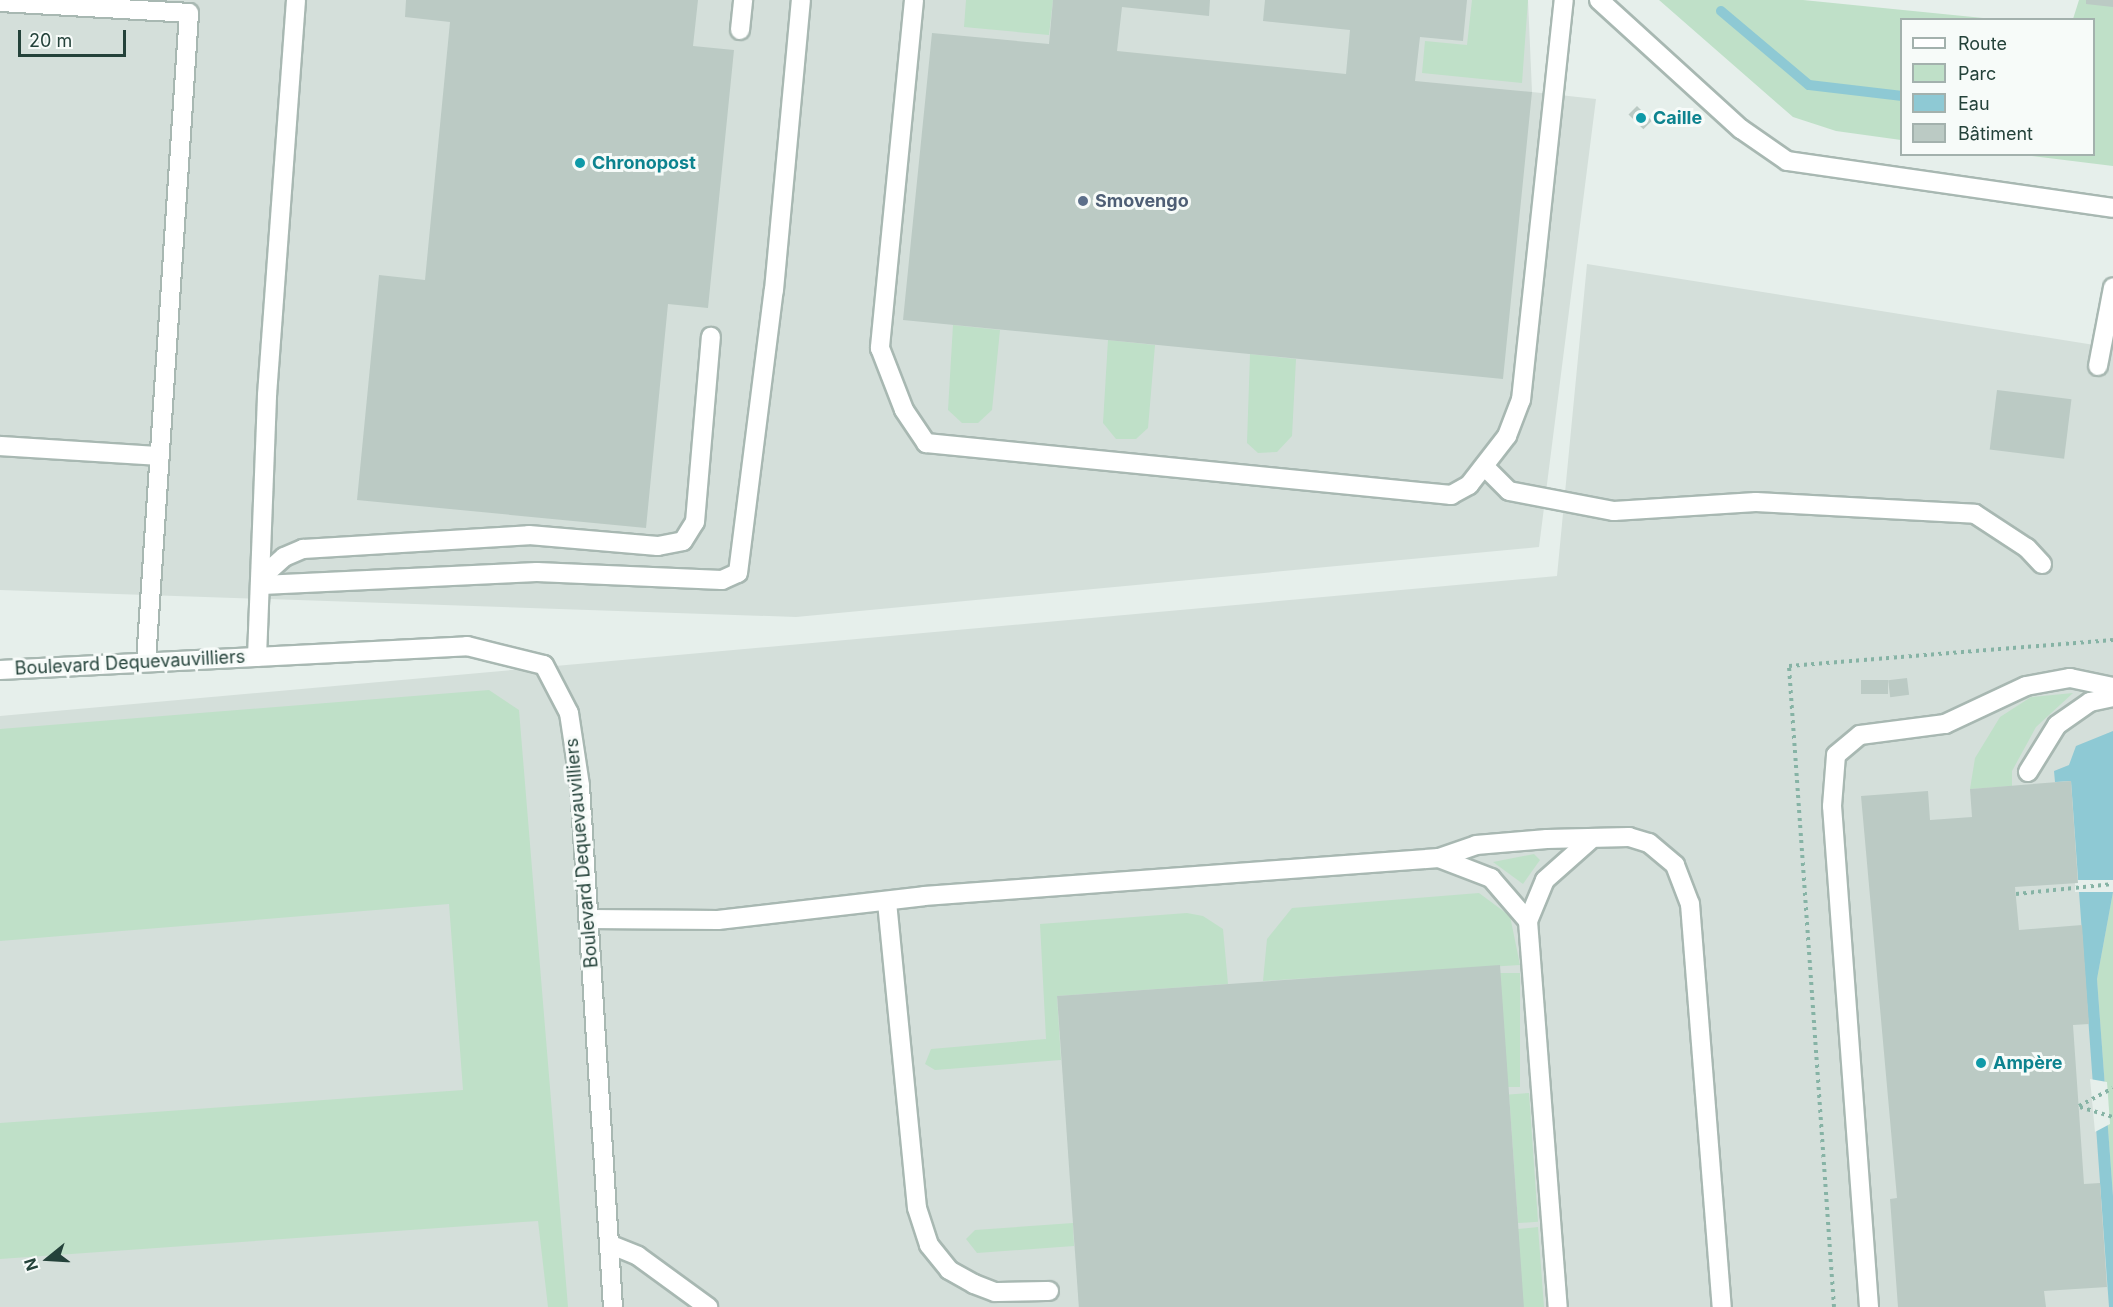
<!DOCTYPE html>
<meta charset="utf-8">
<style>
body{margin:0}
#map{position:relative;width:2113px;height:1307px;overflow:hidden;background:#e6efeb;font-family:Inter,sans-serif}
div>[style]{position:absolute}
.built>*{inset:0;background:#d4dfda}
.green>*{inset:0;background:#bfe0c8;transform-origin:0 0}
.water>*{inset:0;background:#8ec9d4}
.pier>*{inset:0;background:#e6efeb;transform-origin:0 0}
.stream>*{height:10px;margin:-5px;padding:0 5px;transform-origin:5px;border-radius:5px;background:#8ec9d4}
.building>*{inset:0;background:#bbcac4;transform-origin:0 0}
.path>*{height:4px;margin-top:-2px;transform-origin:0;background:repeating-linear-gradient(90deg,#86b3a5 0 3px,transparent 0 7.5px)}
.roads{filter:drop-shadow(2px 0 #a8b8b2) drop-shadow(-2px 0 #a8b8b2) drop-shadow(0 2px #a8b8b2) drop-shadow(0 -2px #a8b8b2)}
.minor>*{height:18px;margin:-9px;padding:0 9px;transform-origin:9px;border-radius:9px;background:#fff}
.dots>*{width:16px;height:16px;translate:-50% -50%;box-sizing:border-box;border:3px solid #f7fbf9;border-radius:50%}
span{translate:-50% -50%;white-space:nowrap;text-align:center;line-height:1.15;-webkit-text-stroke:6px #f7fbf9;paint-order:stroke}
.culture-label{font-size:18px;color:#0d838f;font-weight:700}
.left{translate:0 -50%;text-align:left}
.service-label{font-size:18px;color:#4e5e75;font-weight:700}
.street-label{font-size:18px;color:#24423a}
.legend{position:absolute;left:1900px;top:18px;width:195px;height:138px;box-sizing:border-box;background:#f7fbf9;border:2px solid #a3b1ad;margin:0;padding:8px 10px;list-style:none;font-size:18px;color:#24423a}
.legend li{display:flex;align-items:center;gap:12px;height:30px}
.legend b{width:30px;border:2px solid #a3b1ad}
.north{position:absolute;left:18px;top:1229px;width:60px;height:60px;-webkit-text-stroke:4px #f7fbf9;paint-order:stroke;rotate:252deg;font-size:16px;font-weight:700;line-height:24px;text-align:center;color:#24423a}
.north::after{content:'';display:block;margin:auto;width:21px;height:27px;background:#24423a;clip-path:polygon(50% 0,100% 100%,50% 72%,0 100%)}
.scale{position:absolute;left:18px;top:30px;width:108px;height:27px;box-sizing:border-box;border:3px solid #24423a;border-top:0;padding-left:8px;font-size:18px;line-height:21px;white-space:nowrap;color:#24423a;-webkit-text-stroke:4px #f7fbf9;paint-order:stroke}
</style>
<div id="map">
<div class="built">
<div style="clip-path:polygon(0 0,1528px 0,1532px 92px,1596px 99px,1539px 547px,796px 617px,0 590px)"></div>
<div style="clip-path:polygon(1587px 264px,2113px 348px,2113px 1307px,0 1307px,0 716px,1557px 576px)"></div>
</div>
<div class="green">
<div style="clip-path:polygon(966px 0,1053px 0,1049px 35px,964px 27px)"></div>
<div style="clip-path:polygon(1472px 0,1528px 0,1522px 83px,1422px 73px,1425px 41px,1467px 45px)"></div>
<div style="clip-path:polygon(1659px 0,1803px 0,1993px 19px,1902px 20px,1901px 140px,1836px 131px,1793px 117px)"></div>
<div style="clip-path:polygon(2079px 0,2113px 0,2113px 166px,2023px 155px,2094px 154px,2094px 20px,2073px 19px)"></div>
<div style="clip-path:polygon(953px 325px,1000px 330px,992px 410px,978px 423px,962px 423px,948px 410px)"></div>
<div style="clip-path:polygon(1108px 340px,1155px 345px,1148px 428px,1136px 439px,1116px 439px,1103px 423px)"></div>
<div style="clip-path:polygon(1250px 354px,1296px 359px,1292px 436px,1277px 452px,1258px 453px,1247px 443px)"></div>
<div style="clip-path:polygon(489px 690px,519px 710px,568px 1307px,548px 1307px,538px 1221px,0 1259px,0 1123px,463px 1090px,449px 904px,0 941px,0 729px)"></div>
<div style="clip-path:polygon(2073px 693px,2036px 727px,2012px 771px,2012px 786px,1970px 789px,1975px 758px,2000px 717px,2031px 697px)"></div>
<div style="clip-path:polygon(1534px 854px,1540px 860px,1523px 884px,1493px 862px)"></div>
<div style="clip-path:polygon(2113px 892px,2113px 1196px,2097px 979px)"></div>
<div style="clip-path:polygon(1479px 893px,1510px 916px,1520px 965px,1263px 981px,1267px 939px,1292px 908px)"></div>
<div style="clip-path:polygon(1187px 913px,1203px 916px,1223px 929px,1228px 984px,1057px 996px,1061px 1060px,935px 1070px,925px 1064px,931px 1049px,1046px 1039px,1040px 924px)"></div>
<div style="left:1500px;top:973px;width:20px;height:114px"></div>
<div style="left:1529px;top:1093px;width:129px;height:20px;rotate:86deg"></div>
<div style="clip-path:polygon(1073px 1223px,1074px 1246px,977px 1253px,966px 1239px,975px 1230px)"></div>
<div style="clip-path:polygon(1538px 1227px,1544px 1307px,1521px 1307px,1518px 1229px)"></div>
</div>
<div class="water">
<div style="clip-path:polygon(2113px 731px,2113px 892px,2097px 979px,2113px 1196px,2113px 1307px,2109px 1307px,2071px 781px,2055px 782px,2054px 771px,2069px 765px,2076px 746px)"></div>
</div>
<div class="pier">
<div style="left:2113px;top:880px;width:12px;height:38px;rotate:90deg"></div>
<div style="clip-path:polygon(2090px 1079px,2107px 1082px,2110px 1124px,2095px 1132px)"></div>
</div>
<div class="stream">
<div style="left:1721px;top:11px;width:115px;rotate:40.1deg"></div>
<div style="left:1809px;top:85px;width:94px;rotate:6.7deg"></div>
</div>
<div class="building">
<div style="clip-path:polygon(406px 0,698px 0,693px 46px,734px 50px,708px 308px,668px 304px,646px 528px,357px 500px,379px 275px,425px 280px,450px 22px,405px 17px)"></div>
<div style="clip-path:polygon(1053px 0,1210px 0,1209px 16px,1122px 7px,1117px 51px,1346px 74px,1350px 30px,1263px 21px,1265px 0,1467px 0,1463px 41px,1420px 37px,1415px 81px,1532px 92px,1503px 379px,903px 320px,932px 33px,1049px 44px)"></div>
<div style="clip-path:polygon(2086px 0,2113px 0,2113px 7px,2086px 4px)"></div>
<div style="left:1637px;top:106px;width:21px;height:12px;rotate:45deg"></div>
<div style="left:1997px;top:390px;width:75px;height:60px;rotate:7deg"></div>
<div style="left:1907px;top:678px;width:17px;height:19px;rotate:83deg"></div>
<div style="left:1888px;top:680px;width:14px;height:27px;rotate:90deg"></div>
<div style="clip-path:polygon(2071px 781px,2078px 883px,2015px 887px,2019px 930px,2082px 925px,2089px 1024px,2073px 1025px,2084px 1184px,2100px 1183px,2107px 1287px,2044px 1291px,2046px 1307px,1898px 1307px,1890px 1199px,1897px 1198px,1861px 796px,1928px 791px,1930px 820px,1972px 817px,1970px 789px)"></div>
<div style="left:1500px;top:965px;width:343px;height:444px;rotate:86deg"></div>
</div>
<div class="path">
<div style="left:2016px;top:894px;width:98px;rotate:-5.9deg"></div>
<div style="left:2079px;top:1106px;width:38px;rotate:-28deg"></div>
<div style="left:2080px;top:1107px;width:34px;rotate:17deg"></div>
<div style="left:1834px;top:1307px;width:643px;rotate:-94.02deg"></div>
<div style="left:1789px;top:666px;width:325px;rotate:-4.6deg"></div>
</div>
<div class="roads">
<div class="minor">
<div style="left:914px;top:0;width:350px;rotate:95.6deg"></div>
<div style="left:880px;top:348px;width:66px;rotate:68.8deg"></div>
<div style="left:904px;top:410px;width:40px;rotate:56deg"></div>
<div style="left:926px;top:443px;width:528px;rotate:5.66deg"></div>
<div style="left:1451px;top:495px;width:21px;rotate:-29deg"></div>
<div style="left:1469px;top:485px;width:62px;rotate:-52.2deg"></div>
<div style="left:1507px;top:436px;width:39px;rotate:-69deg"></div>
<div style="left:1521px;top:400px;width:402px;rotate:-83.9deg"></div>
<div style="left:1599px;top:0;width:192px;rotate:42.3deg"></div>
<div style="left:1741px;top:129px;width:56px;rotate:34.8deg"></div>
<div style="left:1787px;top:161px;width:329px;rotate:8.2deg"></div>
<div style="left:0;top:2px;width:189px;rotate:3.3deg"></div>
<div style="left:189px;top:13px;width:650px;rotate:93.79deg"></div>
<div style="left:740px;top:30px;width:30px;rotate:-84deg"></div>
<div style="left:2098px;top:366px;width:80px;rotate:-79.2deg"></div>
<div style="left:0;top:446px;width:160px;rotate:3.6deg"></div>
<div style="left:1484px;top:466px;width:35px;rotate:45deg"></div>
<div style="left:1509px;top:491px;width:107px;rotate:10.8deg"></div>
<div style="left:1614px;top:511px;width:142px;rotate:-3.6deg"></div>
<div style="left:1756px;top:502px;width:219px;rotate:3.1deg"></div>
<div style="left:1975px;top:514px;width:62px;rotate:33.2deg"></div>
<div style="left:2027px;top:548px;width:22px;rotate:47deg"></div>
<div style="left:263px;top:576px;width:28px;rotate:-42deg"></div>
<div style="left:284px;top:557px;width:21px;rotate:-23deg"></div>
<div style="left:303px;top:549px;width:226px;rotate:-3.5deg"></div>
<div style="left:529px;top:535px;width:129px;rotate:4.9deg"></div>
<div style="left:658px;top:546px;width:25px;rotate:-11deg"></div>
<div style="left:683px;top:541px;width:22px;rotate:-58deg"></div>
<div style="left:695px;top:522px;width:186px;rotate:-85.1deg"></div>
<div style="left:262px;top:585px;width:275px;rotate:-2.7deg"></div>
<div style="left:537px;top:572px;width:185px;rotate:2.5deg"></div>
<div style="left:722px;top:580px;width:17px;rotate:-24deg"></div>
<div style="left:738px;top:573px;width:285px;rotate:-82.8deg"></div>
<div style="left:774px;top:290px;width:291px;rotate:-84.7deg"></div>
<div style="left:257px;top:657px;width:262px;rotate:-87.8deg"></div>
<div style="left:267px;top:395px;width:396px;rotate:-85.8deg"></div>
<div style="left:0;top:670px;width:468px;rotate:-2.9deg"></div>
<div style="left:467px;top:646px;width:79px;rotate:13.9deg"></div>
<div style="left:544px;top:665px;width:54px;rotate:62.5deg"></div>
<div style="left:569px;top:713px;width:74px;rotate:81.4deg"></div>
<div style="left:580px;top:786px;width:522px;rotate:86.38deg"></div>
<div style="left:2028px;top:772px;width:55px;rotate:-58.3deg"></div>
<div style="left:2057px;top:725px;width:40px;rotate:-34.9deg"></div>
<div style="left:2090px;top:702px;width:24px;rotate:-12deg"></div>
<div style="left:1439px;top:858px;width:56px;rotate:21deg"></div>
<div style="left:1491px;top:878px;width:57px;rotate:49.3deg"></div>
<div style="left:1528px;top:921px;width:387px;rotate:85.6deg"></div>
<div style="left:887px;top:902px;width:307px;rotate:84.4deg"></div>
<div style="left:917px;top:1208px;width:39px;rotate:72deg"></div>
<div style="left:929px;top:1245px;width:32px;rotate:51deg"></div>
<div style="left:949px;top:1270px;width:29px;rotate:29deg"></div>
<div style="left:974px;top:1284px;width:22px;rotate:21deg"></div>
<div style="left:995px;top:1292px;width:54px;rotate:-1.1deg"></div>
<div style="left:589px;top:919px;width:129px;rotate:0.4deg"></div>
<div style="left:718px;top:920px;width:207px;rotate:-6.6deg"></div>
<div style="left:924px;top:896px;width:516px;rotate:-4.22deg"></div>
<div style="left:1439px;top:858px;width:39px;rotate:-19deg"></div>
<div style="left:1476px;top:845px;width:71px;rotate:-4.8deg"></div>
<div style="left:1547px;top:839px;width:82px;rotate:-1.4deg"></div>
<div style="left:1629px;top:837px;width:21px;rotate:17deg"></div>
<div style="left:1649px;top:843px;width:34px;rotate:40deg"></div>
<div style="left:1675px;top:865px;width:42px;rotate:69deg"></div>
<div style="left:1690px;top:904px;width:404px;rotate:85.5deg"></div>
<div style="left:1528px;top:921px;width:44px;rotate:-67.5deg"></div>
<div style="left:1545px;top:880px;width:60px;rotate:-41.6deg"></div>
<div style="left:609px;top:1244px;width:31px;rotate:22deg"></div>
<div style="left:638px;top:1256px;width:87px;rotate:36.1deg"></div>
<div style="left:1869px;top:1307px;width:502px;rotate:-94.22deg"></div>
<div style="left:1832px;top:806px;width:51px;rotate:-85.5deg"></div>
<div style="left:1836px;top:755px;width:31px;rotate:-40deg"></div>
<div style="left:1860px;top:735px;width:86px;rotate:-7.4deg"></div>
<div style="left:1945px;top:724px;width:89px;rotate:-25.1deg"></div>
<div style="left:2026px;top:686px;width:45px;rotate:-10.3deg"></div>
<div style="left:2070px;top:678px;width:44px;rotate:11.8deg"></div>
</div>
</div>
<div class="dots">
<div style="left:1641px;top:118px;background:#0f9aa8"></div>
<div style="left:580px;top:163px;background:#0f9aa8"></div>
<div style="left:1083px;top:201px;background:#5c6f8a"></div>
<div style="left:1981px;top:1063px;background:#0f9aa8"></div>
</div>
<div class="culture-label">
<span class="left" style="left:1653px;top:118px">Caille</span>
<span class="left" style="left:592px;top:163px">Chronopost</span>
<span class="left" style="left:1993px;top:1063px">Ampère</span>
</div>
<div class="service-label">
<span class="left" style="left:1095px;top:201px">Smovengo</span>
</div>
<div class="street-label">
<span style="left:130px;top:663px;rotate:-3deg">Boulevard Dequevauvilliers</span>
<span style="left:582px;top:853px;rotate:-95deg">Boulevard Dequevauvilliers</span>
</div>
<ul class="legend">
<li><b style="height:8px;background:#fff"></b>Route</li>
<li><b style="height:16px;background:#bfe0c8"></b>Parc</li>
<li><b style="height:16px;background:#8ec9d4"></b>Eau</li>
<li><b style="height:16px;background:#bbcac4"></b>Bâtiment</li>
</ul>
<div class="north">N</div>
<div class="scale">20 m</div>
</div>
